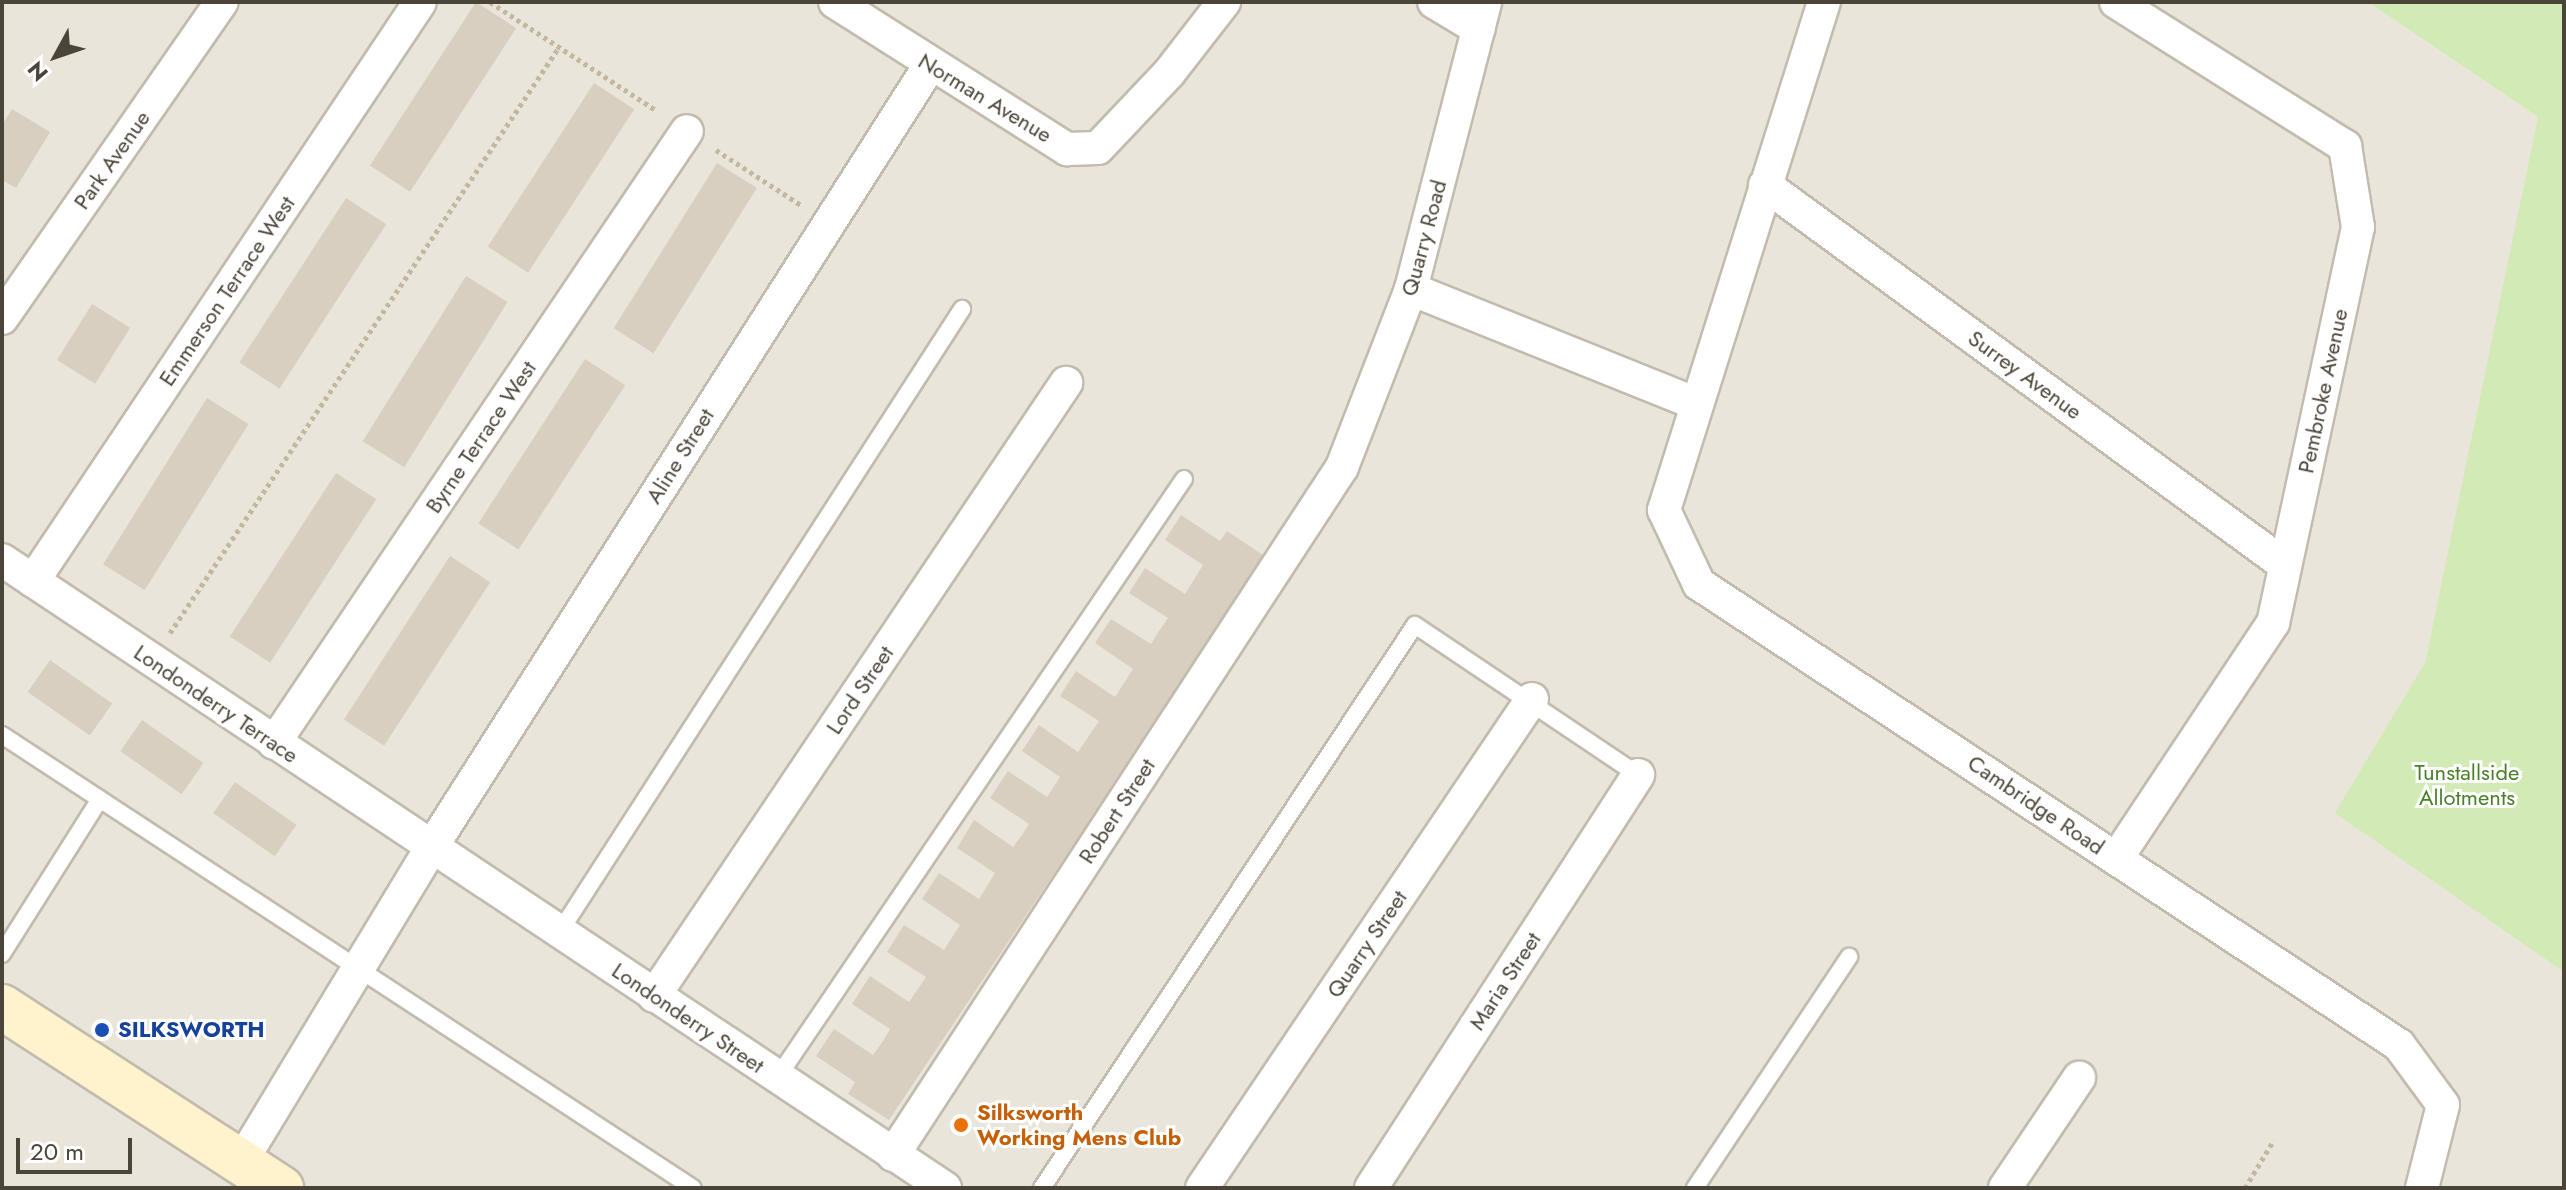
<!DOCTYPE html>
<style>
body{margin:0}
#map{position:relative;width:2566px;height:1190px;overflow:hidden;background:#f6f3ec;font-family:Jost,sans-serif}
div>[style]{position:absolute}
.residential>*{inset:0;background:#eae5da}
.green>*{inset:0;background:#d2eab5}
.building>*{inset:0;background:#d8cfc1;transform-origin:0 0}
.path>*{height:5px;margin-top:-2.5px;transform-origin:0;background:repeating-linear-gradient(90deg,#c4b79f 0 4px,transparent 0 8px)}
.roads{filter:drop-shadow(2px 0 #c2bbae) drop-shadow(-2px 0 #c2bbae) drop-shadow(0 2px #c2bbae) drop-shadow(0 -2px #c2bbae)}
.lane>*{height:16px;margin:-8px;padding:0 8px;transform-origin:8px;border-radius:8px;background:#fff}
.street>*{height:32px;margin:-16px;padding:0 16px;transform-origin:16px;border-radius:16px;background:#fff}
.secondary>*{height:44px;margin:-22px;padding:0 22px;transform-origin:22px;border-radius:22px;background:#fff3cd}
.dots>*{width:22px;height:22px;translate:-50% -50%;box-sizing:border-box;border:4px solid #fff;border-radius:50%}
span{translate:-50% -50%;white-space:nowrap;text-align:center;line-height:1.15;-webkit-text-stroke:6px #fff;paint-order:stroke}
.street-label{font-size:22px;color:#4b4439}
.park-label{font-size:22px;color:#4a7f2a}
.transit-label{font-size:22px;color:#164399;font-weight:700}
.left{translate:0 -50%;text-align:left}
.food-label{font-size:22px;color:#c56008;font-weight:700}
.frame{position:absolute;inset:0;border:4px solid #4b4439;pointer-events:none}
.north{position:absolute;left:16px;top:16px;width:80px;height:80px;-webkit-text-stroke:6px #fff;paint-order:stroke;rotate:230deg;font-size:22px;font-weight:700;line-height:32px;text-align:center;color:#4b4439}
.north::after{content:'';display:block;margin:auto;width:28px;height:36px;background:#4b4439;clip-path:polygon(50% 0,100% 100%,50% 72%,0 100%)}
.scale{position:absolute;left:16px;top:1138px;width:116px;height:36px;box-sizing:border-box;border:4px solid #4b4439;border-top:0;padding-left:10px;font-size:24px;line-height:28px;white-space:nowrap;color:#4b4439;-webkit-text-stroke:6px #fff;paint-order:stroke}
</style>
<div id="map">
<div class="residential">
<div style="clip-path:polygon(2px 2px,2368px 2px,2538px 117px,2564px 29px,2564px 1188px,2px 1188px)"></div>
</div>
<div class="green">
<div style="clip-path:polygon(2368px 2px,2564px 2px,2564px 972px,2335px 813px,2425px 663px,2538px 117px)"></div>
</div>
<div class="building">
<div style="left:476px;top:2px;width:48px;height:195px;rotate:33deg"></div>
<div style="left:594px;top:83px;width:48px;height:195px;rotate:33deg"></div>
<div style="clip-path:polygon(12px 109px,50px 132px,16px 188px,2px 180px,2px 125px)"></div>
<div style="left:717px;top:163px;width:47px;height:195px;rotate:32deg"></div>
<div style="left:346px;top:198px;width:48px;height:196px;rotate:33deg"></div>
<div style="left:466px;top:276px;width:49px;height:195px;rotate:32deg"></div>
<div style="left:92px;top:304px;width:45px;height:66px;rotate:32deg"></div>
<div style="left:585px;top:359px;width:48px;height:196px;rotate:33deg"></div>
<div style="left:207px;top:398px;width:49px;height:196px;rotate:32deg"></div>
<div style="left:336px;top:473px;width:48px;height:195px;rotate:33deg"></div>
<div style="clip-path:polygon(1181px 515px,1220px 541px,1227px 531px,1266px 557px,889px 1120px,848px 1094px,855px 1082px,816px 1056px,834px 1029px,873px 1055px,883px 1041px,890px 1029px,852px 1004px,870px 976px,909px 1002px,926px 977px,887px 952px,904px 925px,944px 950px,960px 925px,922px 899px,939px 873px,979px 899px,995px 873px,957px 848px,974px 820px,1013px 847px,1022px 835px,1029px 824px,990px 798px,1008px 771px,1047px 797px,1060px 777px,1022px 751px,1039px 725px,1078px 752px,1099px 721px,1060px 696px,1076px 671px,1115px 697px,1133px 669px,1095px 643px,1111px 619px,1151px 644px,1157px 634px,1168px 618px,1129px 593px,1145px 568px,1185px 594px,1203px 565px,1165px 540px)"></div>
<div style="left:450px;top:556px;width:48px;height:195px;rotate:33deg"></div>
<div style="left:50px;top:660px;width:76px;height:39px;rotate:35deg"></div>
<div style="left:142px;top:720px;width:75px;height:38px;rotate:35deg"></div>
<div style="left:235px;top:782px;width:75px;height:38px;rotate:35deg"></div>
</div>
<div class="path">
<div style="left:490px;top:2px;width:199px;rotate:33.1deg"></div>
<div style="left:716px;top:150px;width:101px;rotate:32.9deg"></div>
<div style="left:170px;top:633px;width:703px;rotate:-56.42deg"></div>
<div style="left:2245px;top:1188px;width:56px;rotate:-58.9deg"></div>
</div>
<div class="roads">
<div class="lane">
<div style="left:2px;top:735px;width:826px;rotate:33.25deg"></div>
<div style="left:559px;top:933px;width:743px;rotate:-57.14deg"></div>
<div style="left:2px;top:954px;width:183px;rotate:-57.7deg"></div>
<div style="left:777px;top:1078px;width:724px;rotate:-55.81deg"></div>
<div style="left:1042px;top:1188px;width:675px;rotate:-56.47deg"></div>
<div style="left:1415px;top:625px;width:269px;rotate:33.9deg"></div>
<div style="left:1695px;top:1188px;width:278px;rotate:-56.3deg"></div>
</div>
<div class="street">
<div style="left:835px;top:2px;width:275px;rotate:32.4deg"></div>
<div style="left:1067px;top:149px;width:31px;rotate:-2deg"></div>
<div style="left:1098px;top:148px;width:103px;rotate:-46.6deg"></div>
<div style="left:1169px;top:73px;width:90px;rotate:-52.2deg"></div>
<div style="left:1434px;top:2px;width:52px;rotate:31deg"></div>
<div style="left:1824px;top:2px;width:533px;rotate:107.48deg"></div>
<div style="left:1664px;top:510px;width:82px;rotate:64.7deg"></div>
<div style="left:1699px;top:584px;width:838px;rotate:33.37deg"></div>
<div style="left:2399px;top:1045px;width:74px;rotate:53.7deg"></div>
<div style="left:2443px;top:1105px;width:86px;rotate:104.2deg"></div>
<div style="left:2116px;top:2px;width:271px;rotate:32.2deg"></div>
<div style="left:2345px;top:146px;width:82px;rotate:80.9deg"></div>
<div style="left:2358px;top:227px;width:405px;rotate:102.1deg"></div>
<div style="left:2273px;top:623px;width:282px;rotate:123.6deg"></div>
<div style="left:1765px;top:185px;width:644px;rotate:36.16deg"></div>
<div style="left:1411px;top:289px;width:305px;rotate:21.9deg"></div>
<div style="left:2px;top:318px;width:385px;rotate:-55.2deg"></div>
<div style="left:2px;top:560px;width:1133px;rotate:33.66deg"></div>
<div style="left:33px;top:581px;width:696px;rotate:-56.24deg"></div>
<div style="left:274px;top:743px;width:738px;rotate:-55.99deg"></div>
<div style="left:654px;top:996px;width:739px;rotate:-56.09deg"></div>
<div style="left:893px;top:1155px;width:822px;rotate:-56.87deg"></div>
<div style="left:1342px;top:467px;width:191px;rotate:-68.8deg"></div>
<div style="left:1411px;top:289px;width:296px;rotate:-75.5deg"></div>
<div style="left:241px;top:1162px;width:367px;rotate:-58.8deg"></div>
<div style="left:431px;top:848px;width:928px;rotate:-57.49deg"></div>
<div style="left:1202px;top:1188px;width:590px;rotate:-55.99deg"></div>
<div style="left:1371px;top:1188px;width:492px;rotate:-57.1deg"></div>
<div style="left:2005px;top:1188px;width:133px;rotate:-56.1deg"></div>
</div>
<div class="secondary">
<div style="left:2px;top:1007px;width:333px;rotate:33deg"></div>
</div>
</div>
<div class="dots">
<div style="left:102px;top:1030px;background:#1a4fb4"></div>
<div style="left:961px;top:1125px;background:#e8710a"></div>
</div>
<div class="street-label">
<span style="left:985px;top:98px;rotate:31deg">Norman Avenue</span>
<span style="left:112px;top:160px;rotate:-55deg">Park Avenue</span>
<span style="left:1424px;top:238px;rotate:-75deg">Quarry Road</span>
<span style="left:227px;top:291px;rotate:-56deg">Emmerson Terrace West</span>
<span style="left:2025px;top:375px;rotate:36deg">Surrey Avenue</span>
<span style="left:2323px;top:391px;rotate:-78deg">Pembroke Avenue</span>
<span style="left:481px;top:437px;rotate:-56deg">Byrne Terrace West</span>
<span style="left:680px;top:456px;rotate:-58deg">Aline Street</span>
<span style="left:860px;top:690px;rotate:-56deg">Lord Street</span>
<span style="left:216px;top:704px;rotate:34deg">Londonderry Terrace</span>
<span style="left:2036px;top:805px;rotate:34deg">Cambridge Road</span>
<span style="left:1117px;top:811px;rotate:-57deg">Robert Street</span>
<span style="left:1367px;top:944px;rotate:-56deg">Quarry Street</span>
<span style="left:1505px;top:981px;rotate:-57deg">Maria Street</span>
<span style="left:688px;top:1018px;rotate:34deg">Londonderry Street</span>
</div>
<div class="park-label">
<span style="left:2467px;top:785px">Tunstallside<br>Allotments</span>
</div>
<div class="transit-label">
<span class="left" style="left:118px;top:1030px">SILKSWORTH</span>
</div>
<div class="food-label">
<span class="left" style="left:977px;top:1125px">Silksworth<br>Working Mens Club</span>
</div>
<div class="frame"></div>
<div class="north">N</div>
<div class="scale">20 m</div>
</div>
